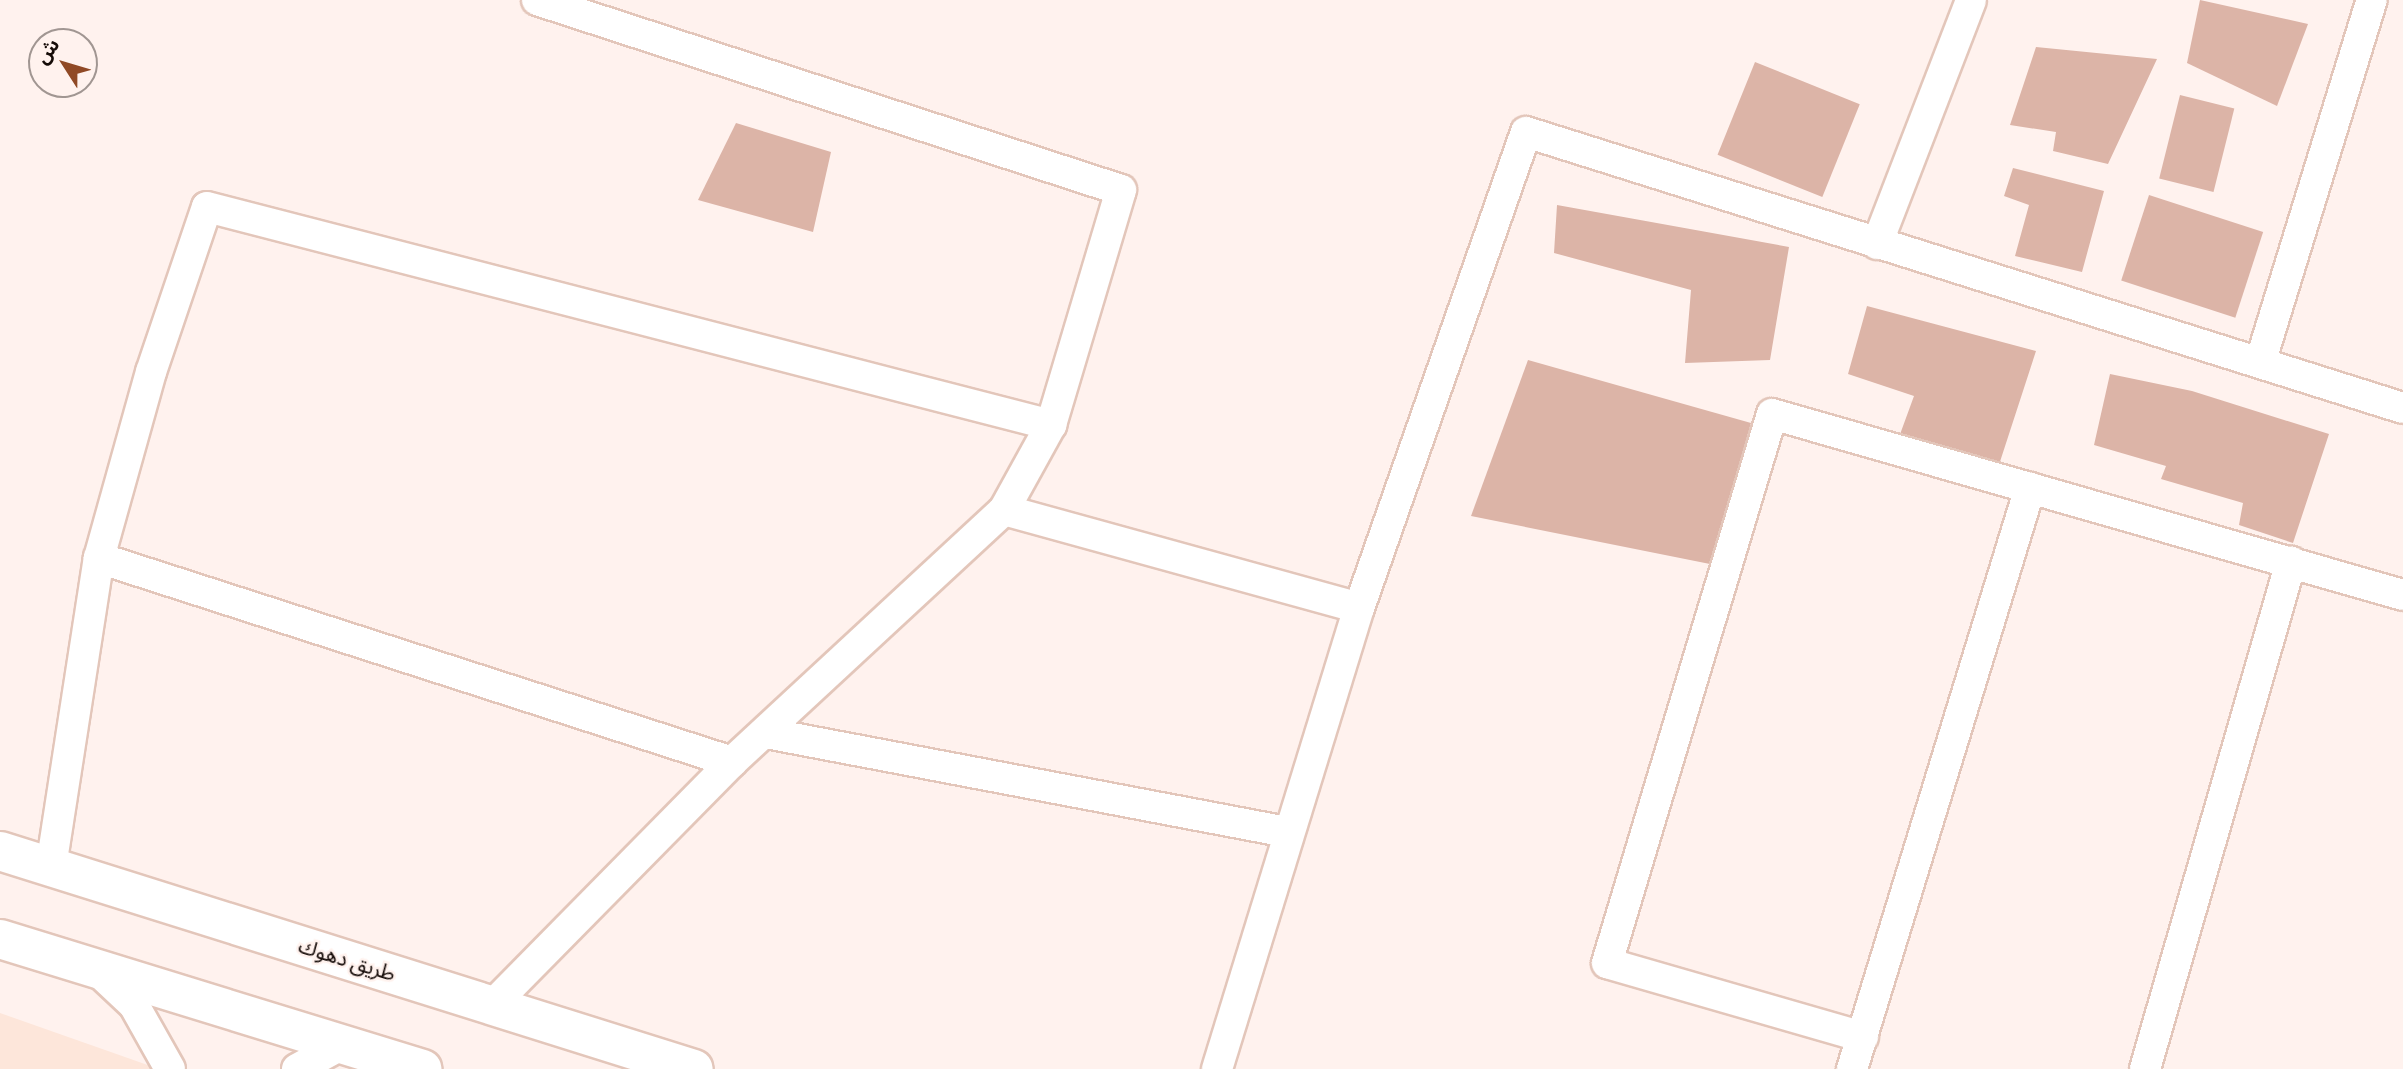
<!DOCTYPE html>
<meta charset="utf-8">
<style>
body{margin:0}
#map{position:relative;width:2403px;height:1069px;overflow:hidden;background:#fff2ee;font-family:Signika,"Noto Sans Arabic",sans-serif}
div>[style]{position:absolute}
.industrial>*{inset:0;background:#fde6da}
.building>*{inset:0;background:#dcb4a7;transform-origin:0 0}
.roads{filter:drop-shadow(2px 0 #e3c6ba) drop-shadow(-2px 0 #e3c6ba) drop-shadow(0 2px #e3c6ba) drop-shadow(0 -2px #e3c6ba)}
.minor>*{height:30px;margin:-15px;padding:0 15px;transform-origin:15px;border-radius:15px;background:#fff}
.primary>*{height:38px;margin:-19px;padding:0 19px;transform-origin:19px;border-radius:19px;background:#fff}
span{translate:-50% -50%;white-space:nowrap;text-align:center;line-height:1.15;-webkit-text-stroke:5px #fff2ee;paint-order:stroke}
.street-label{font-size:21px;color:#150b08}
.north{position:absolute;left:28px;top:28px;width:70px;height:70px;box-sizing:border-box;background:#fff2ee;border:2px solid #a19692;border-radius:50%;rotate:307deg;font-size:19px;font-weight:700;line-height:28px;text-align:center;color:#150b08}
.north::after{content:'';display:block;margin:auto;width:24px;height:32px;background:#904925;clip-path:polygon(50% 0,100% 100%,50% 72%,0 100%)}
</style>
<div id="map">
<div class="industrial">
<div style="clip-path:polygon(0 1013px,159px 1069px,0 1069px)"></div>
</div>
<div class="building">
<div style="clip-path:polygon(2200px 0,2308px 24px,2277px 106px,2187px 63px)"></div>
<div style="clip-path:polygon(2036px 47px,2157px 59px,2108px 164px,2053px 151px,2056px 132px,2010px 125px)"></div>
<div style="left:1755px;top:62px;width:113px;height:100px;rotate:22deg"></div>
<div style="left:2180px;top:95px;width:56px;height:86px;rotate:14deg"></div>
<div style="clip-path:polygon(736px 123px,831px 152px,813px 232px,698px 200px)"></div>
<div style="clip-path:polygon(2013px 168px,2104px 191px,2082px 272px,2015px 256px,2029px 205px,2004px 196px)"></div>
<div style="left:2149px;top:195px;width:120px;height:90px;rotate:18deg"></div>
<div style="clip-path:polygon(1557px 205px,1789px 247px,1770px 360px,1685px 363px,1691px 290px,1554px 253px)"></div>
<div style="clip-path:polygon(1867px 306px,2036px 351px,1995px 477px,1895px 448px,1914px 396px,1848px 374px)"></div>
<div style="clip-path:polygon(1528px 360px,1751px 423px,1710px 564px,1471px 516px)"></div>
<div style="clip-path:polygon(2110px 374px,2192px 391px,2329px 434px,2293px 543px,2239px 525px,2243px 503px,2161px 479px,2166px 466px,2094px 445px)"></div>
</div>
<div class="roads">
<div class="minor">
<div style="left:537px;top:0;width:614px;rotate:18.02deg"></div>
<div style="left:1121px;top:190px;width:245px;rotate:106.6deg"></div>
<div style="left:1877px;top:244px;width:261px;rotate:-68.9deg"></div>
<div style="left:2260px;top:363px;width:380px;rotate:-72.9deg"></div>
<div style="left:1004px;top:510px;width:368px;rotate:15.4deg"></div>
<div style="left:99px;top:558px;width:665px;rotate:17.86deg"></div>
<div style="left:766px;top:733px;width:530px;rotate:10.76deg"></div>
<div style="left:51px;top:867px;width:313px;rotate:-81.2deg"></div>
<div style="left:99px;top:558px;width:193px;rotate:-74.4deg"></div>
<div style="left:151px;top:372px;width:174px;rotate:-71.3deg"></div>
<div style="left:207px;top:207px;width:872px;rotate:14.48deg"></div>
<div style="left:1051px;top:425px;width:97px;rotate:118.9deg"></div>
<div style="left:1004px;top:510px;width:371px;rotate:137.2deg"></div>
<div style="left:732px;top:762px;width:342px;rotate:134.6deg"></div>
<div style="left:99px;top:972px;width:48px;rotate:43.3deg"></div>
<div style="left:134px;top:1005px;width:73px;rotate:60.6deg"></div>
<div style="left:1863px;top:1037px;width:266px;rotate:-163.9deg"></div>
<div style="left:1607px;top:963px;width:573px;rotate:-73.27deg"></div>
<div style="left:1772px;top:414px;width:656px;rotate:16.01deg"></div>
<div style="left:297px;top:1069px;width:50px;rotate:-28.6deg"></div>
<div style="left:1217px;top:1069px;width:482px;rotate:-72.9deg"></div>
<div style="left:1359px;top:608px;width:504px;rotate:-70.67deg"></div>
<div style="left:1526px;top:132px;width:919px;rotate:17.47deg"></div>
<div style="left:1852px;top:1069px;width:608px;rotate:-72.97deg"></div>
<div style="left:2145px;top:1069px;width:528px;rotate:-73.94deg"></div>
</div>
<div class="primary">
<div style="left:0;top:851px;width:727px;rotate:17.44deg"></div>
<div style="left:0;top:939px;width:442px;rotate:17.1deg"></div>
</div>
</div>
<div class="street-label">
<span style="left:347px;top:960px;rotate:17deg">طريق دهوك</span>
</div>
<div class="north">ش</div>
</div>
